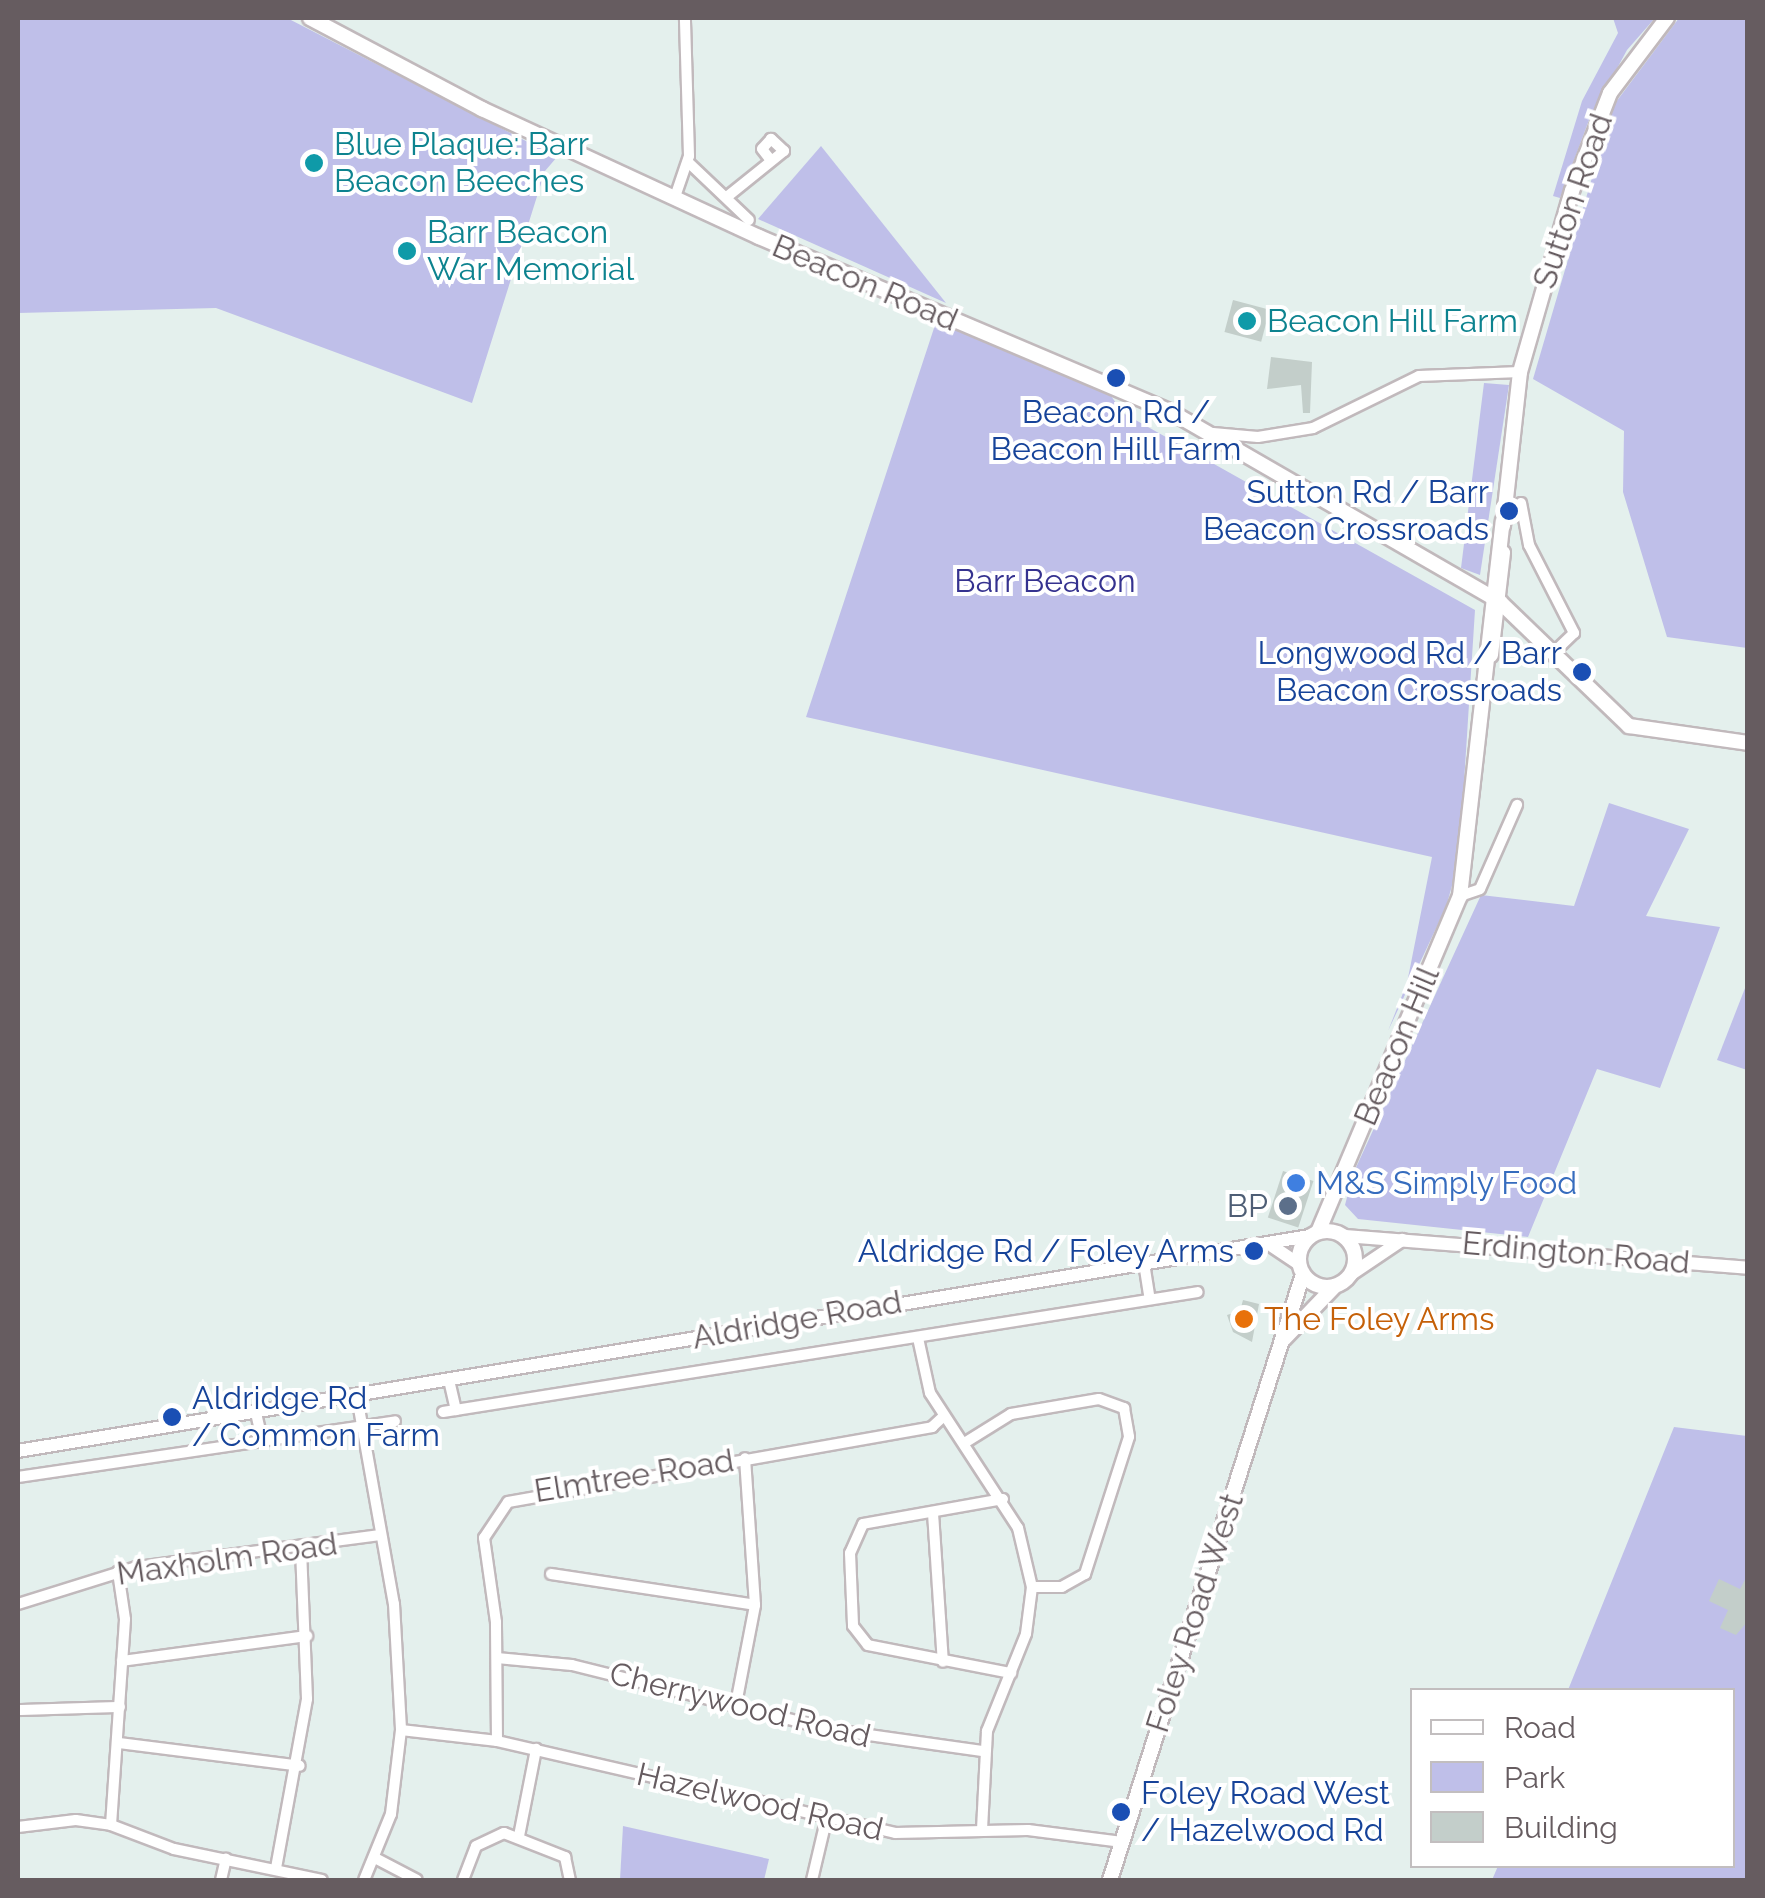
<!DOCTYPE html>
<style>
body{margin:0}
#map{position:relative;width:1765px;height:1898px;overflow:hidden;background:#e4f0ed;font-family:Raleway,sans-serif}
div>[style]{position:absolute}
.green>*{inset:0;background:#bfbfe9}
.building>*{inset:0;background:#c3ceca;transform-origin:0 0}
.roads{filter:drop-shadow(2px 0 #c1b9bc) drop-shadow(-2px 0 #c1b9bc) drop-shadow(0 2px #c1b9bc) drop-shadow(0 -2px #c1b9bc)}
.minor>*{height:10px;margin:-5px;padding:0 5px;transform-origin:5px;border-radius:5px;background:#fff}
.tertiary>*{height:12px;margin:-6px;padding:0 6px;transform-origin:6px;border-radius:6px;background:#fff}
.secondary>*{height:14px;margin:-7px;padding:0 7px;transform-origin:7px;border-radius:7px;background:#fff}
.secondary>.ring{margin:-7px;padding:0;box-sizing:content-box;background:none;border:14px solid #fff;border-radius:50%}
.dots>*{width:28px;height:28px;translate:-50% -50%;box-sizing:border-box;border:5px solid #fff;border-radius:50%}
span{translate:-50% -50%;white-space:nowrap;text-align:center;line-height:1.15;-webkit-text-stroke:8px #fff;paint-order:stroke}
.culture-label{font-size:32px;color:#0d838f}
.left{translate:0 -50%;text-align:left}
.street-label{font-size:32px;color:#665c60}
.transit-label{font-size:32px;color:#164399}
.right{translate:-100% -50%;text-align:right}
.park-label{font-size:32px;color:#35328f}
.shop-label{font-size:32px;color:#366cbe}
.service-label{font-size:32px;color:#4e5e75}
.food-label{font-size:32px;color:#c56008}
.frame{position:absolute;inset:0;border:20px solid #665c60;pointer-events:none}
.legend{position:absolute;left:1410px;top:1688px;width:325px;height:180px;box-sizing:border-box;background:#fff;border:2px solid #c2bebf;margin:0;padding:12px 18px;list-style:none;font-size:30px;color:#665c60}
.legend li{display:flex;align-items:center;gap:20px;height:50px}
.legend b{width:50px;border:2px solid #c2bebf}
</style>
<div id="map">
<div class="green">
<div style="clip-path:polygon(18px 18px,287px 18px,557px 157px,545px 171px,472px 403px,216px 308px,18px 313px)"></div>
<div style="clip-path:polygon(1613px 18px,1655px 18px,1627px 50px,1589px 120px,1560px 198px,1553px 196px,1582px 101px,1618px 33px)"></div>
<div style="clip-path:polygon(1679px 18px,1747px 18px,1747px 648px,1667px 637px,1623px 492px,1624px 431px,1533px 379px,1613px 106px)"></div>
<div style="clip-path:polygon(821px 146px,946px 303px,758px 219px)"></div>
<div style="clip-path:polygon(936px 322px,1109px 393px,1123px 413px,1475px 610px,1459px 861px,1446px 907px,1388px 1031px,1407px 983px,1432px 857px,806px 717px)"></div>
<div style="clip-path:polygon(1484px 383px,1509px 385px,1480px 575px,1461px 568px)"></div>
<div style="clip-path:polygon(1609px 803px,1689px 829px,1646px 916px,1720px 927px,1660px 1088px,1597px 1069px,1528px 1237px,1358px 1219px,1345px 1205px,1353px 1174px,1481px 895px,1574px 906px)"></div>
<div style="clip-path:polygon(1747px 983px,1747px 1070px,1717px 1060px)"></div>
<div style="clip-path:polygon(1674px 1427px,1747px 1436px,1747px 1880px,1492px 1880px,1498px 1866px,1732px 1866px,1732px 1690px,1568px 1690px)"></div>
<div style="clip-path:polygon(623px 1826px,769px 1859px,764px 1880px,620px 1880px)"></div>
</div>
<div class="building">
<div style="left:1233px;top:300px;width:38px;height:33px;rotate:15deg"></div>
<div style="clip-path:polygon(1271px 357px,1312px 362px,1310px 413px,1303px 413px,1301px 385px,1267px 389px)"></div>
<div style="left:1283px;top:1171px;width:32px;height:49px;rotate:18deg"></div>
<div style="clip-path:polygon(1243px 1300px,1259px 1304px,1252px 1342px,1233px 1332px,1227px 1315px,1240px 1311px)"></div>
<div style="clip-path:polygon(1748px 1574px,1748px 1621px,1736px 1635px,1720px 1628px,1728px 1610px,1709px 1601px,1719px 1579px,1740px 1589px)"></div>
</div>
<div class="roads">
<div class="minor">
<div style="left:688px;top:162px;width:84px;rotate:43.6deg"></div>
<div style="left:676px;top:194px;width:40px;rotate:-71.1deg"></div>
<div style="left:689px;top:156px;width:138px;rotate:-91.7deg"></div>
<div style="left:728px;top:196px;width:72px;rotate:-38.8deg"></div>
<div style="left:784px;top:151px;width:18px;rotate:-137deg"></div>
<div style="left:771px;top:139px;width:13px;rotate:132deg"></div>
<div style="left:762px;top:149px;width:11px;rotate:52deg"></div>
<div style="left:1213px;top:433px;width:45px;rotate:5.1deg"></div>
<div style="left:1258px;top:437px;width:56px;rotate:-9.3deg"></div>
<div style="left:1313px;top:428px;width:118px;rotate:-26.1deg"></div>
<div style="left:1419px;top:376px;width:101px;rotate:-2.3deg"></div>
<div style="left:1521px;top:503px;width:43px;rotate:79.2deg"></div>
<div style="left:1529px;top:545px;width:99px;rotate:62.9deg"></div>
<div style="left:1574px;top:633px;width:28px;rotate:136deg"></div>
<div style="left:1460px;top:896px;width:21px;rotate:-19deg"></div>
<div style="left:1480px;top:889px;width:92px;rotate:-66.2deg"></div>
<div style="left:1144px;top:1263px;width:36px;rotate:81deg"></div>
<div style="left:918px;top:1338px;width:56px;rotate:77.7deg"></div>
<div style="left:930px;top:1393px;width:161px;rotate:56.9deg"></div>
<div style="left:1018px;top:1528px;width:61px;rotate:76.7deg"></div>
<div style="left:1032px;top:1587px;width:47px;rotate:97.3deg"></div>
<div style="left:1026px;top:1634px;width:105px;rotate:111.9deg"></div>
<div style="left:987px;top:1731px;width:98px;rotate:92.9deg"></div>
<div style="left:449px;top:1380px;width:31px;rotate:77deg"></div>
<div style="left:357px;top:1397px;width:210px;rotate:79.9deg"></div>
<div style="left:394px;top:1604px;width:126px;rotate:86.8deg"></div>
<div style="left:401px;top:1730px;width:85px;rotate:96.8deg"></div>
<div style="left:391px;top:1814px;width:71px;rotate:112.2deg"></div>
<div style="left:443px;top:1412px;width:764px;rotate:-9.03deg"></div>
<div style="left:256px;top:1413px;width:26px;rotate:77deg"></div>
<div style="left:966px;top:1442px;width:53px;rotate:-31.9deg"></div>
<div style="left:1011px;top:1414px;width:89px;rotate:-9.7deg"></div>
<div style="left:1099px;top:1399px;width:27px;rotate:20deg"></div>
<div style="left:1124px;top:1408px;width:29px;rotate:80deg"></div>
<div style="left:1129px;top:1437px;width:144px;rotate:107.8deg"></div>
<div style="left:1085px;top:1574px;width:26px;rotate:151deg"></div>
<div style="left:1062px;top:1587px;width:30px;rotate:180deg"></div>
<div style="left:18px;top:1477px;width:381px;rotate:-8.4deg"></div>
<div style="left:1003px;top:1499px;width:142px;rotate:169.9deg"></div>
<div style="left:863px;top:1524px;width:32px;rotate:114deg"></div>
<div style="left:850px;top:1553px;width:73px;rotate:87.6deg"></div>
<div style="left:853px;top:1626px;width:24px;rotate:52deg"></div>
<div style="left:868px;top:1645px;width:146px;rotate:11.1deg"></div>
<div style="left:933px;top:1513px;width:149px;rotate:86.2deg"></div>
<div style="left:551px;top:1574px;width:206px;rotate:8.6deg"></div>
<div style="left:18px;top:1604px;width:125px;rotate:-17.3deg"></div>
<div style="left:137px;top:1567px;width:246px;rotate:-7.5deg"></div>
<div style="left:497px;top:1658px;width:75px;rotate:5.3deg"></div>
<div style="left:572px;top:1665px;width:269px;rotate:14deg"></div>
<div style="left:833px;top:1730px;width:151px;rotate:8deg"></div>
<div style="left:122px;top:1661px;width:187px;rotate:-7.7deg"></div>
<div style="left:736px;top:1704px;width:101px;rotate:-79.1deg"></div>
<div style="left:755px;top:1605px;width:147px;rotate:-93.9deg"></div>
<div style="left:18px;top:1710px;width:102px;rotate:-1.7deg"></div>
<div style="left:401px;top:1730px;width:97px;rotate:6.5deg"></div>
<div style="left:497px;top:1741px;width:408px;rotate:13deg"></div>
<div style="left:895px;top:1833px;width:133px;rotate:-1.3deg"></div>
<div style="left:1028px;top:1830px;width:95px;rotate:7.3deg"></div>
<div style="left:497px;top:1741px;width:119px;rotate:-90.5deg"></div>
<div style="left:496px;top:1622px;width:85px;rotate:-98.1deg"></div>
<div style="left:484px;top:1538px;width:43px;rotate:-56.3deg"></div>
<div style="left:508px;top:1502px;width:431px;rotate:-10deg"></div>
<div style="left:932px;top:1427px;width:16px;rotate:-43deg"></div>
<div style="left:119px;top:1743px;width:182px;rotate:7.2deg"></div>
<div style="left:111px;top:1825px;width:206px;rotate:-86.1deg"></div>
<div style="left:125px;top:1619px;width:48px;rotate:-98.5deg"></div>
<div style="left:18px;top:1827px;width:58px;rotate:-6.9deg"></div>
<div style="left:76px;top:1820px;width:35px;rotate:8deg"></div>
<div style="left:111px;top:1825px;width:67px;rotate:20.9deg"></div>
<div style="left:174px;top:1849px;width:151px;rotate:11.8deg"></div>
<div style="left:519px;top:1836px;width:89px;rotate:-78.9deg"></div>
<div style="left:375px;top:1858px;width:47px;rotate:27.6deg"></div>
<div style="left:276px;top:1868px;width:172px;rotate:-79.6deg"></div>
<div style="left:307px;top:1699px;width:148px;rotate:-92.3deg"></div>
<div style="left:221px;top:1880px;width:22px;rotate:-77deg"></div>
<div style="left:463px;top:1880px;width:36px;rotate:-69deg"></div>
<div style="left:476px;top:1846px;width:31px;rotate:-25deg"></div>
<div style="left:504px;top:1833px;width:66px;rotate:21.5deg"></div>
<div style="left:565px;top:1857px;width:24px;rotate:78deg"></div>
<div style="left:812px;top:1880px;width:61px;rotate:-76.7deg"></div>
</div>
<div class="tertiary">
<div style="left:1345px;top:1236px;width:404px;rotate:4.5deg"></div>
<div style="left:1272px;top:1246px;width:32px;rotate:34deg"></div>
<div style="left:1350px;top:1275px;width:63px;rotate:-33.9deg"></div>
<div style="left:18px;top:1451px;width:1310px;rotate:-9.45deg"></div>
</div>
<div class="secondary">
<div style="left:310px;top:18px;width:195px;rotate:27.9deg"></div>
<div style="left:482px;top:109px;width:305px;rotate:24.8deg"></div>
<div style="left:759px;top:237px;width:450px;rotate:23deg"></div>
<div style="left:1173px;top:413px;width:378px;rotate:30deg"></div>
<div style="left:1500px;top:602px;width:179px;rotate:43.9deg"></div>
<div style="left:1629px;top:726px;width:120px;rotate:8.1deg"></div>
<div style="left:1503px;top:526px;width:155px;rotate:-83.7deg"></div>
<div style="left:1520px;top:372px;width:188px;rotate:-74deg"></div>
<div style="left:1572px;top:191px;width:105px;rotate:-68.8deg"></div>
<div style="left:1610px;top:93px;width:94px;rotate:-52.8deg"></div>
<div style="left:1491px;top:655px;width:103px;rotate:-83.3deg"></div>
<div class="ring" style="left:1299px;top:1231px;width:42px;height:42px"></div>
<div style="left:1318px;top:1232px;width:365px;rotate:-67.1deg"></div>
<div style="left:1460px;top:896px;width:377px;rotate:-83.5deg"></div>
<div style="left:1284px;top:1339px;width:74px;rotate:-46.1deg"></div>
<div style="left:1110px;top:1880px;width:636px;rotate:-72.33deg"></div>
</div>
</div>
<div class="dots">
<div style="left:314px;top:163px;background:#0f9aa8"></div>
<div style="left:407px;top:251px;background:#0f9aa8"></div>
<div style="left:1247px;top:321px;background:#0f9aa8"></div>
<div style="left:1116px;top:378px;background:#1a4fb4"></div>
<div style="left:1509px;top:511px;background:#1a4fb4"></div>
<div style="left:1582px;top:672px;background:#1a4fb4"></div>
<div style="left:1296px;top:1183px;background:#3f7fe0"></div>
<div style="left:1288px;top:1206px;background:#5c6f8a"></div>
<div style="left:1254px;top:1251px;background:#1a4fb4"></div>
<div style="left:1244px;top:1319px;background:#e8710a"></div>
<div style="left:172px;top:1417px;background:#1a4fb4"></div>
<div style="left:1121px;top:1812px;background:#1a4fb4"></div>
</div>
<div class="culture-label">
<span class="left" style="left:334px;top:163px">Blue Plaque: Barr<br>Beacon Beeches</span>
<span class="left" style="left:427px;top:251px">Barr Beacon<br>War Memorial</span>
<span class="left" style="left:1267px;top:321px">Beacon Hill Farm</span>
</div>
<div class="street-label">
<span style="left:1573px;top:201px;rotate:-71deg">Sutton Road</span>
<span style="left:865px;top:283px;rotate:23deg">Beacon Road</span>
<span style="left:1397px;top:1046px;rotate:-67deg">Beacon Hill</span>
<span style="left:1576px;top:1253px;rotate:5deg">Erdington Road</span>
<span style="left:797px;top:1320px;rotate:-10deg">Aldridge Road</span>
<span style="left:634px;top:1476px;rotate:-9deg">Elmtree Road</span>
<span style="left:227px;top:1559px;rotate:-8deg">Maxholm Road</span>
<span style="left:1195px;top:1613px;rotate:-72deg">Foley Road West</span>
<span style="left:740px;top:1705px;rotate:14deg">Cherrywood Road</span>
<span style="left:760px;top:1802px;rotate:13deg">Hazelwood Road</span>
</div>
<div class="transit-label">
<span style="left:1116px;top:431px">Beacon Rd /<br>Beacon Hill Farm</span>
<span class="right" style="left:1489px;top:511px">Sutton Rd / Barr<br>Beacon Crossroads</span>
<span class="right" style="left:1562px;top:672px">Longwood Rd / Barr<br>Beacon Crossroads</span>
<span class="right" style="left:1234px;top:1251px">Aldridge Rd / Foley Arms</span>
<span class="left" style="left:192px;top:1417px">Aldridge Rd<br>/ Common Farm</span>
<span class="left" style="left:1141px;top:1812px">Foley Road West<br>/ Hazelwood Rd</span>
</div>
<div class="park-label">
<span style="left:1045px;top:581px">Barr Beacon</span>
</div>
<div class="shop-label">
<span class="left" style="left:1316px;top:1183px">M&amp;S Simply Food</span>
</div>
<div class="service-label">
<span class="right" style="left:1268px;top:1206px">BP</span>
</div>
<div class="food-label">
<span class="left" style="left:1264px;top:1319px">The Foley Arms</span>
</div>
<div class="frame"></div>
<ul class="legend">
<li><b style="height:12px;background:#fff"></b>Road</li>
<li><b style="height:28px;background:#bfbfe9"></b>Park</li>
<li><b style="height:28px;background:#c3ceca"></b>Building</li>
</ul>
</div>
